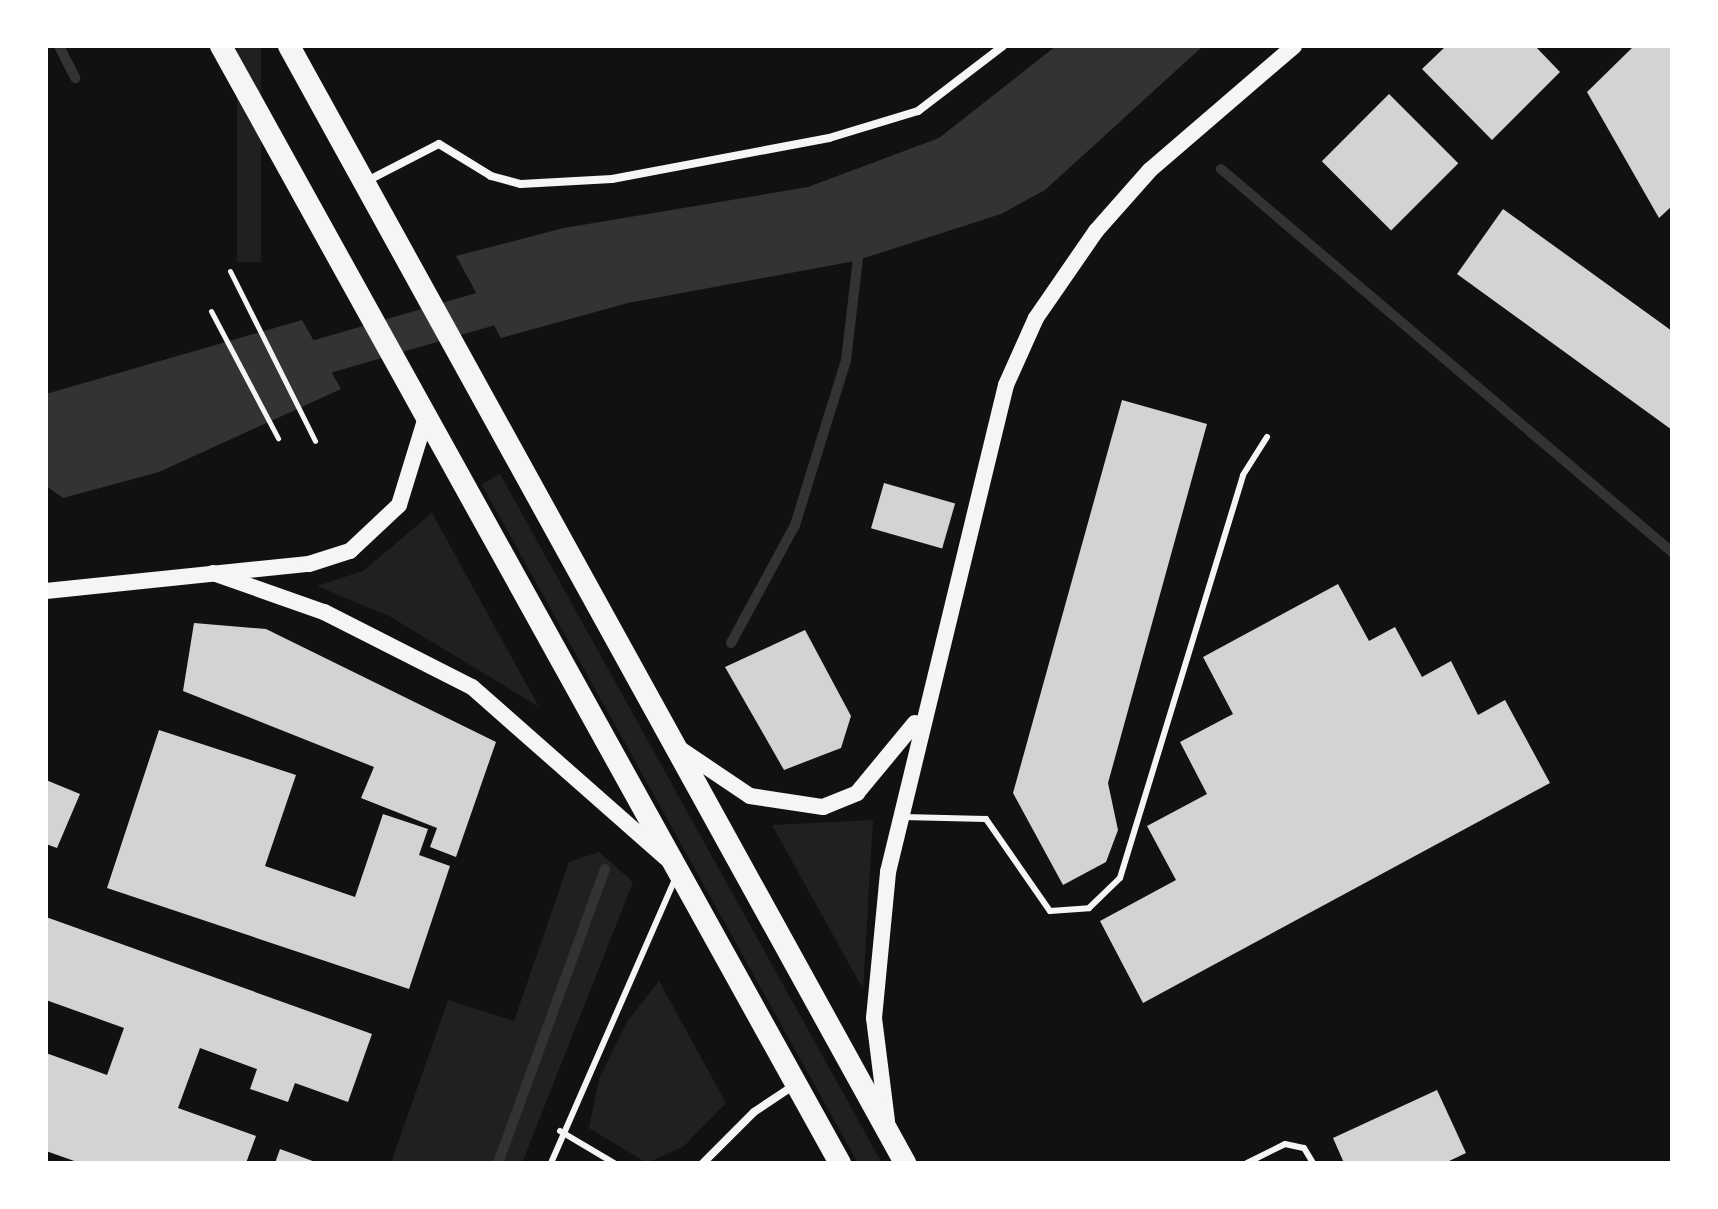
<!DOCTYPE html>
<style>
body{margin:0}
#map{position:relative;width:1718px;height:1209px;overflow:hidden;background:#111;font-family:"Sofia Sans Condensed",sans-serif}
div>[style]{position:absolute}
.green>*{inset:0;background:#202020;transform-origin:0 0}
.water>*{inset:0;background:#333}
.stream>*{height:10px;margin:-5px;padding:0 5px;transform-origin:5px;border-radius:5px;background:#333}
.canal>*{height:36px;margin:-18px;padding:0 18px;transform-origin:18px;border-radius:18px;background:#333}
.building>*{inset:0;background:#d3d3d3;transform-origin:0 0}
.path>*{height:5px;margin:-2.5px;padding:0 2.5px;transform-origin:2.5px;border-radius:2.5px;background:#f5f5f5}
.service>*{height:6px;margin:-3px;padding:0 3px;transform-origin:3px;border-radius:3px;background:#f5f5f5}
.minor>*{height:8px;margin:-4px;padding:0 4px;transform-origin:4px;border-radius:4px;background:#f5f5f5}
.secondary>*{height:16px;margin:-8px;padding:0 8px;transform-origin:8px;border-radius:8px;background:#f5f5f5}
.trunk>*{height:22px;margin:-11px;padding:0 11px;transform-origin:11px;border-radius:11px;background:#f5f5f5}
span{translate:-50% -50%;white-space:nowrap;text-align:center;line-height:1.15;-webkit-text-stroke:6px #fff;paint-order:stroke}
.frame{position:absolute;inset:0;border:48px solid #fff;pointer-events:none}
</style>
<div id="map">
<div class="green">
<div style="left:237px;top:46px;width:24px;height:216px"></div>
<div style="left:500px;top:474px;width:788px;height:21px;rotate:61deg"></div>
<div style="clip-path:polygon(432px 513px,539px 707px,391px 617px,317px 586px,363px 571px)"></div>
<div style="clip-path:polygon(873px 820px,863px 989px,772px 825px)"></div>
<div style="clip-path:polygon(599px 852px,633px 882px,522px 1163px,391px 1163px,448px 1000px,514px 1021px,569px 862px)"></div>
<div style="clip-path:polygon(659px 981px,726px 1103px,683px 1147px,647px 1163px,589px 1128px,599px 1079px,627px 1022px)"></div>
</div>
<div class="water">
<div style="clip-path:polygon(1056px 46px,1203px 46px,1045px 190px,1001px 214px,855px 261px,628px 303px,501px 338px,456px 256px,564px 228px,808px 187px,939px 138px)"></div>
<div style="clip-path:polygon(302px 320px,341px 389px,159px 472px,63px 498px,46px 486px,46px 394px)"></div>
</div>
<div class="stream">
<div style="left:59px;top:46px;width:36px;rotate:63deg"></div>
<div style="left:1221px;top:169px;width:592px;rotate:40.34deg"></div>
<div style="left:731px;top:643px;width:134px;rotate:-61.5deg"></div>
<div style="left:795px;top:525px;width:173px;rotate:-72.8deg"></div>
<div style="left:846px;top:360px;width:111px;rotate:-83.3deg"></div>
<div style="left:498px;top:1163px;width:313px;rotate:-70deg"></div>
</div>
<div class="canal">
<div style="left:276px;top:370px;width:265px;rotate:-16.2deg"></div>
</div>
<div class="building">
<div style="clip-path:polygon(1446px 46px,1535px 46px,1560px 72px,1492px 140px,1422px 69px)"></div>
<div style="clip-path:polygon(1634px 46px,1672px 46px,1672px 206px,1659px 218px,1587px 92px)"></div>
<div style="left:1389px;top:94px;width:98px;height:95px;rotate:45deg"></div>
<div style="clip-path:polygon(1503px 209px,1672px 331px,1672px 430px,1457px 274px)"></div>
<div style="clip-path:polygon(1122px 400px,1207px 424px,1108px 783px,1118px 830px,1106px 862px,1063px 885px,1013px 793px)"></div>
<div style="left:884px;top:483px;width:74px;height:47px;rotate:16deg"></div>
<div style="clip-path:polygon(1338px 584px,1369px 641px,1395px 627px,1422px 677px,1451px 661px,1478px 715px,1505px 700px,1550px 783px,1143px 1003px,1100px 921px,1176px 880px,1147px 826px,1207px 794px,1180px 742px,1233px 714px,1203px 657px)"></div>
<div style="clip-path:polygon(194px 623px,266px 629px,496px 742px,456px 857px,430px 847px,437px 828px,361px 798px,374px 767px,183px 691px)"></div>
<div style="clip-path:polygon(805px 630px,851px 716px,841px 748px,784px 770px,725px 667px)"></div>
<div style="clip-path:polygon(159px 730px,296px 775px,265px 866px,355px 897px,383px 814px,428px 829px,419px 855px,450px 866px,409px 989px,107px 888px)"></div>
<div style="clip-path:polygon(46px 780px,80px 794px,57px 848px,46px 844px)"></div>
<div style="clip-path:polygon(46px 917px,372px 1034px,348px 1102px,295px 1083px,288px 1102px,250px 1089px,257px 1069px,200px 1048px,178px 1108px,256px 1136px,246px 1163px,80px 1163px,46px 1151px,46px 1053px,107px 1075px,124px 1028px,46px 1000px)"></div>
<div style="clip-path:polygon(1437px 1090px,1466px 1153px,1445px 1163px,1344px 1163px,1333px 1138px)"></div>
<div style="clip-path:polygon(280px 1149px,318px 1163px,275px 1163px)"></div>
</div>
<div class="path">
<div style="left:230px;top:271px;width:190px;rotate:63.4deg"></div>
<div style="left:211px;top:311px;width:144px;rotate:62.2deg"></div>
</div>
<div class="service">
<div style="left:903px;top:817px;width:83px;rotate:1.4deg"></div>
<div style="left:986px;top:819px;width:112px;rotate:55.2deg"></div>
<div style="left:1050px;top:911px;width:39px;rotate:-4deg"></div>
<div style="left:1089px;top:908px;width:43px;rotate:-44.1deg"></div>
<div style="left:1120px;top:878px;width:421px;rotate:-73deg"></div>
<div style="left:1243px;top:475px;width:45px;rotate:-57.7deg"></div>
<div style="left:560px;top:1131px;width:63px;rotate:30.7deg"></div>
<div style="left:551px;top:1163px;width:312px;rotate:-66.4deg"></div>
<div style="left:1247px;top:1163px;width:42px;rotate:-26.6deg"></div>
<div style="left:1285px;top:1144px;width:19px;rotate:12deg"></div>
<div style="left:1304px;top:1148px;width:17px;rotate:59deg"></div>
</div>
<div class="minor">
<div style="left:365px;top:182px;width:83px;rotate:-27.2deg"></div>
<div style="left:439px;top:144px;width:61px;rotate:31.6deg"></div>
<div style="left:491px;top:176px;width:31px;rotate:15deg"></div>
<div style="left:521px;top:184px;width:91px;rotate:-3.1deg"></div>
<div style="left:612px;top:179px;width:221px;rotate:-10.7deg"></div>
<div style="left:829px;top:138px;width:93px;rotate:-16.9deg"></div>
<div style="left:918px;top:111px;width:107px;rotate:-37.4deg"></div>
<div style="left:703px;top:1163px;width:72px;rotate:-45deg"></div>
<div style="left:754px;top:1112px;width:50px;rotate:-33.7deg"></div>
</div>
<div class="secondary">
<div style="left:213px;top:573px;width:118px;rotate:19.4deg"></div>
<div style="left:324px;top:612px;width:166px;rotate:26.9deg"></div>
<div style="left:472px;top:687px;width:259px;rotate:41.4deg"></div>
<div style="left:46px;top:591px;width:264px;rotate:-5.9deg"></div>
<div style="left:309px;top:564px;width:43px;rotate:-17.6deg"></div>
<div style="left:350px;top:551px;width:67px;rotate:-43.2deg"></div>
<div style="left:399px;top:505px;width:95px;rotate:-72.9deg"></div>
<div style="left:680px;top:749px;width:84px;rotate:33.9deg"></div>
<div style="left:750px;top:796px;width:74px;rotate:8.6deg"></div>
<div style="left:823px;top:807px;width:37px;rotate:-22deg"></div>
<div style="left:857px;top:793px;width:91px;rotate:-50.4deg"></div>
<div style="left:887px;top:1121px;width:104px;rotate:-97.2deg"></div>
<div style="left:874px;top:1018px;width:147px;rotate:-84.5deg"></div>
<div style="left:888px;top:872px;width:501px;rotate:-76.38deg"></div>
<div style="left:1006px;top:385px;width:73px;rotate:-65.9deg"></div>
<div style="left:1036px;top:318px;width:106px;rotate:-55.4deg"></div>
<div style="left:1096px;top:231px;width:81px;rotate:-48.5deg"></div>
<div style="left:1150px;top:170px;width:190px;rotate:-40.7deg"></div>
</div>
<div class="trunk">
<div style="left:221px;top:46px;width:1277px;rotate:61.01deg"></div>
<div style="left:289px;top:46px;width:1276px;rotate:61.12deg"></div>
</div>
<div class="frame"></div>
</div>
